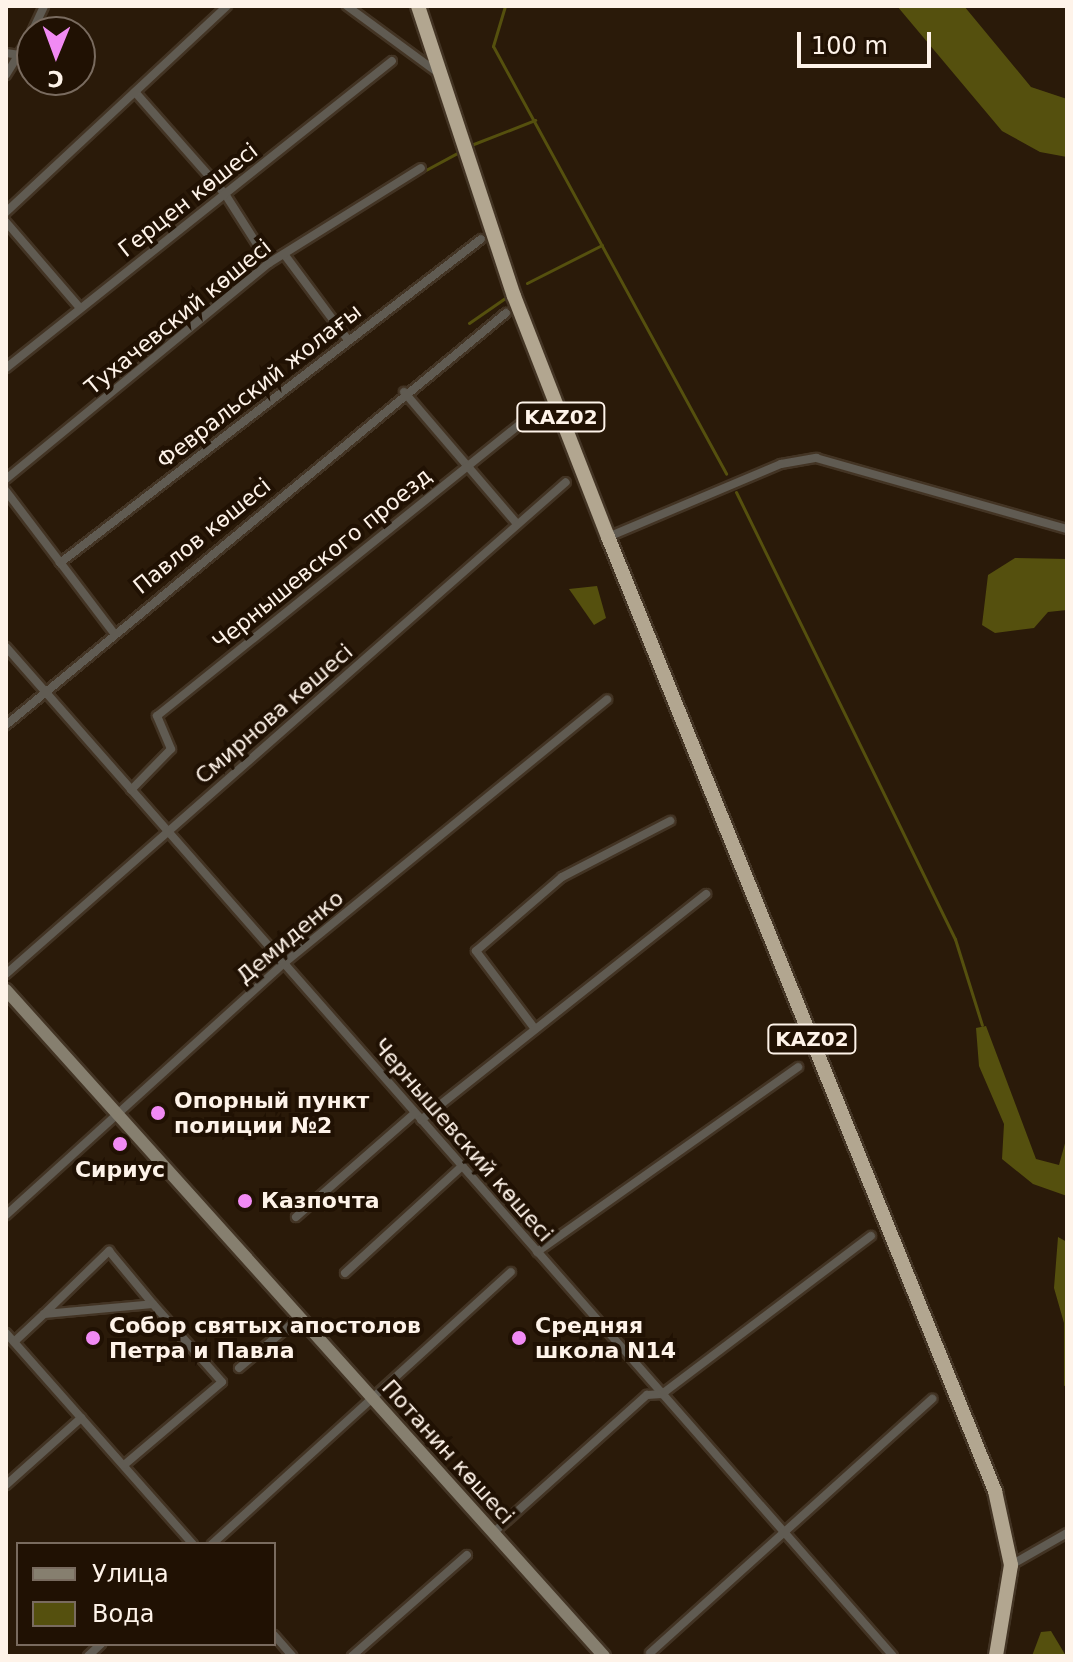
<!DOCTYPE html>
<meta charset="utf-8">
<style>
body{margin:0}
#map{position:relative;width:1073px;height:1662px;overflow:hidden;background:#2a1a09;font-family:"DejaVu Sans",sans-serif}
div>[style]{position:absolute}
.water>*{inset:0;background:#55500e}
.stream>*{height:3px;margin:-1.5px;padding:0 1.5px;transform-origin:1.5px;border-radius:1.5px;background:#55500e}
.roads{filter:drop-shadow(2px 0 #433424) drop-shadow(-2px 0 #433424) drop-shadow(0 2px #433424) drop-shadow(0 -2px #433424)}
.minor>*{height:8px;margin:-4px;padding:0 4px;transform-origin:4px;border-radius:4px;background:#605b52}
.secondary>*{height:12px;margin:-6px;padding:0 6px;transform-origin:6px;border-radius:6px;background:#867f6f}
.trunk>*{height:14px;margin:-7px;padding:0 7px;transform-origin:7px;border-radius:7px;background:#b2a690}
.dots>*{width:22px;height:22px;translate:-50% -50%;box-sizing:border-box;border:4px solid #201103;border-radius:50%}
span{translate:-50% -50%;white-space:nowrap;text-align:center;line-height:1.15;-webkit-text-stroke:8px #201103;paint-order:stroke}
.shield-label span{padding:2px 6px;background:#201103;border:2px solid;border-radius:6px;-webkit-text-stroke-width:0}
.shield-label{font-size:20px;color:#fef3e9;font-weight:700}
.street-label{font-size:22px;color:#fef3e9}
.poi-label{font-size:22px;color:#fef3e9;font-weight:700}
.left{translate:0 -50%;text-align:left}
.frame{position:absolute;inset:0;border:8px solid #fef3e9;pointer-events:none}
.legend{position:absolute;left:16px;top:1542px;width:260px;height:104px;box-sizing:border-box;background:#201103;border:2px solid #796b5f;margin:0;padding:10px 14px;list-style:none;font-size:24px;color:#fef3e9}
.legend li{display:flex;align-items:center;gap:16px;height:40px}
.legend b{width:40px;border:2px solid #796b5f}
.north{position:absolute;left:16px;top:16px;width:80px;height:80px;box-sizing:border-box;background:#201103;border:2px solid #796b5f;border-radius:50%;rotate:181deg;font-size:22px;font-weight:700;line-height:32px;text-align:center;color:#fef3e9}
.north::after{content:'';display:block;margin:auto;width:28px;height:36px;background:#f18af4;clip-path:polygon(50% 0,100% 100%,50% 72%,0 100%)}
.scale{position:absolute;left:797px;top:32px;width:134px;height:36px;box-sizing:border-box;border:4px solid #fef3e9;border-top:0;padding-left:10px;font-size:24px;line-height:28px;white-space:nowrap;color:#fef3e9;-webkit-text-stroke:6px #201103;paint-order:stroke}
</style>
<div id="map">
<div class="water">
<div style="clip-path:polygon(897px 6px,964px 6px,1031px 87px,1067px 99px,1067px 157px,1040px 152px,1002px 131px)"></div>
<div style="clip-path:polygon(1015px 558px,1067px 559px,1067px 610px,1048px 612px,1034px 628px,995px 633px,982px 625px,988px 575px)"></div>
<div style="clip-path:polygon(597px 586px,606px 618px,594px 625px,569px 589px)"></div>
<div style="clip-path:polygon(986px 1026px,1036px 1159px,1059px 1165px,1067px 1136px,1067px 1196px,1033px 1184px,1002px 1159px,1004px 1124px,979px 1066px,976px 1028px)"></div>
<div style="clip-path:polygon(1058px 1237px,1067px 1242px,1067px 1385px,1064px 1386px,1064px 1323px,1054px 1288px)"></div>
<div style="clip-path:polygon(1051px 1631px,1066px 1656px,1032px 1656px,1041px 1632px)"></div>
</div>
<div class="stream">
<div style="left:505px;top:6px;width:42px;rotate:106.7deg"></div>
<div style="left:493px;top:46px;width:487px;rotate:61.4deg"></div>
<div style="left:471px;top:145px;width:69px;rotate:-21.3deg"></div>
<div style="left:422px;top:172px;width:44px;rotate:-28.3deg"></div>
<div style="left:527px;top:283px;width:84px;rotate:-26.9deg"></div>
<div style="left:469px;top:323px;width:47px;rotate:-34.7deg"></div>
<div style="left:736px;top:492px;width:498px;rotate:63.9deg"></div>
<div style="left:955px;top:939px;width:90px;rotate:72.6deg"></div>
</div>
<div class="roads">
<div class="minor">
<div style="left:347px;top:6px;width:117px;rotate:36.3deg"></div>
<div style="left:32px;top:32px;width:29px;rotate:-65deg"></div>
<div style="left:6px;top:53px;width:14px;rotate:8deg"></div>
<div style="left:6px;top:75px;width:49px;rotate:-58.2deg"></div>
<div style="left:135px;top:92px;width:136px;rotate:48.6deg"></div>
<div style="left:225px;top:194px;width:82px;rotate:57.5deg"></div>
<div style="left:6px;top:212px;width:302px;rotate:-43deg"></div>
<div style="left:6px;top:222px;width:113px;rotate:49.3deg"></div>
<div style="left:284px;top:254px;width:107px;rotate:53.3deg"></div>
<div style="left:6px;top:368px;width:493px;rotate:-38.5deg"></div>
<div style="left:404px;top:392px;width:174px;rotate:49.4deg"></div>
<div style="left:6px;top:479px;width:340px;rotate:-39.4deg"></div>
<div style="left:269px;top:263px;width:179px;rotate:-32deg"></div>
<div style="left:6px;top:491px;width:177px;rotate:52.8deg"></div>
<div style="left:608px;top:537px;width:188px;rotate:-22.9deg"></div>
<div style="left:781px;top:464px;width:36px;rotate:-10deg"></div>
<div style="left:816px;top:458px;width:261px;rotate:15.8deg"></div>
<div style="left:60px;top:563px;width:531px;rotate:-37.58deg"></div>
<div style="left:6px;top:647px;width:1343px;rotate:48.68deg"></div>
<div style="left:6px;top:725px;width:648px;rotate:-39.49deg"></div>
<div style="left:131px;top:790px;width:57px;rotate:-45.7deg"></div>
<div style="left:171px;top:749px;width:36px;rotate:-113deg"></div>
<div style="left:157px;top:716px;width:488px;rotate:-38.8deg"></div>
<div style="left:6px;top:974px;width:745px;rotate:-41.3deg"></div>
<div style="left:535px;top:1029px;width:98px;rotate:-127.1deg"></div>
<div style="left:476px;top:951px;width:113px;rotate:-40.7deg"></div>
<div style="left:562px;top:877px;width:122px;rotate:-27.4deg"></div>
<div style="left:421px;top:1120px;width:364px;rotate:-38.4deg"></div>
<div style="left:6px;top:1215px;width:375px;rotate:-42.2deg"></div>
<div style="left:284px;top:963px;width:417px;rotate:-39.2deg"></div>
<div style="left:296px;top:1217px;width:158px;rotate:-41.2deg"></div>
<div style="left:537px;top:1252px;width:320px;rotate:-35.3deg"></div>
<div style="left:345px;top:1273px;width:159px;rotate:-42.4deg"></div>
<div style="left:44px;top:1314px;width:91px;rotate:-44.1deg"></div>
<div style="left:109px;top:1251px;width:69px;rotate:50.3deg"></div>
<div style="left:6px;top:1333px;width:282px;rotate:48.5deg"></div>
<div style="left:14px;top:1342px;width:41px;rotate:-43deg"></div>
<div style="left:44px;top:1314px;width:109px;rotate:-5.2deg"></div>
<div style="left:153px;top:1304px;width:104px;rotate:48.5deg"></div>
<div style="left:222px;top:1382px;width:128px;rotate:139.7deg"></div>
<div style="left:239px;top:1368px;width:80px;rotate:-39.9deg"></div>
<div style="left:6px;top:1485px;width:101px;rotate:-41.8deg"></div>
<div style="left:493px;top:1533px;width:207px;rotate:-41.9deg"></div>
<div style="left:647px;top:1395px;width:15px;rotate:-4deg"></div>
<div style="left:662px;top:1394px;width:262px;rotate:-37.1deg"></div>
<div style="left:212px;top:1544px;width:404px;rotate:-42.3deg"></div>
<div style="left:1011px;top:1565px;width:64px;rotate:-29.7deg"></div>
<div style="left:274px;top:1635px;width:28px;rotate:49deg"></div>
<div style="left:650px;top:1653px;width:380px;rotate:-42deg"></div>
<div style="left:88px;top:1656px;width:18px;rotate:-43deg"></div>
<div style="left:352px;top:1656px;width:153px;rotate:-41.3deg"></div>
</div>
<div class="secondary">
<div style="left:6px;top:990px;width:895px;rotate:48.08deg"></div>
</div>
<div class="trunk">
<div style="left:418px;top:6px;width:305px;rotate:71.7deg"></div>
<div style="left:514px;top:296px;width:259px;rotate:68.7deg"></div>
<div style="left:608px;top:537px;width:1030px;rotate:67.92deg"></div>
<div style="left:995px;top:1491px;width:76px;rotate:77.8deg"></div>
<div style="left:1011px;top:1565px;width:92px;rotate:99.4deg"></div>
</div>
</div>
<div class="dots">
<div style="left:158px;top:1113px;background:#f18af4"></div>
<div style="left:120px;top:1144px;background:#f18af4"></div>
<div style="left:245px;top:1201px;background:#f18af4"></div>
<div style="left:93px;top:1338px;background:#f18af4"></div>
<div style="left:519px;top:1338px;background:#f18af4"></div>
</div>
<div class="shield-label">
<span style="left:561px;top:417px">KAZ02</span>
<span style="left:812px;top:1039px">KAZ02</span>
</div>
<div class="street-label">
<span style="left:188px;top:200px;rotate:-38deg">Герцен көшесі</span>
<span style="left:178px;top:317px;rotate:-39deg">Тухачевский көшесі</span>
<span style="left:259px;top:386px;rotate:-38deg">Февральский жолағы</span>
<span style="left:202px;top:536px;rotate:-39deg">Павлов көшесі</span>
<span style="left:322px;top:559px;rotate:-39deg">Чернышевского проезд</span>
<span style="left:274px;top:714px;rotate:-41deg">Смирнова көшесі</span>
<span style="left:290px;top:937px;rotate:-40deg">Демиденко</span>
<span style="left:463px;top:1140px;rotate:49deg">Чернышевский көшесі</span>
<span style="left:448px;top:1452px;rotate:48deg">Потанин көшесі</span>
</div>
<div class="poi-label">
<span class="left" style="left:174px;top:1113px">Опорный пункт<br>полиции №2</span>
<span style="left:120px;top:1170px">Сириус</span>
<span class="left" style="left:261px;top:1201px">Казпочта</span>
<span class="left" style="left:109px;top:1338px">Собор святых апостолов<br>Петра и Павла</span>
<span class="left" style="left:535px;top:1338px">Средняя<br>школа N14</span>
</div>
<div class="frame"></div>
<ul class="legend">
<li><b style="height:10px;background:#867f6f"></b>Улица</li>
<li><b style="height:22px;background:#55500e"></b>Вода</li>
</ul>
<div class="north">С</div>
<div class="scale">100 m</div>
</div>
